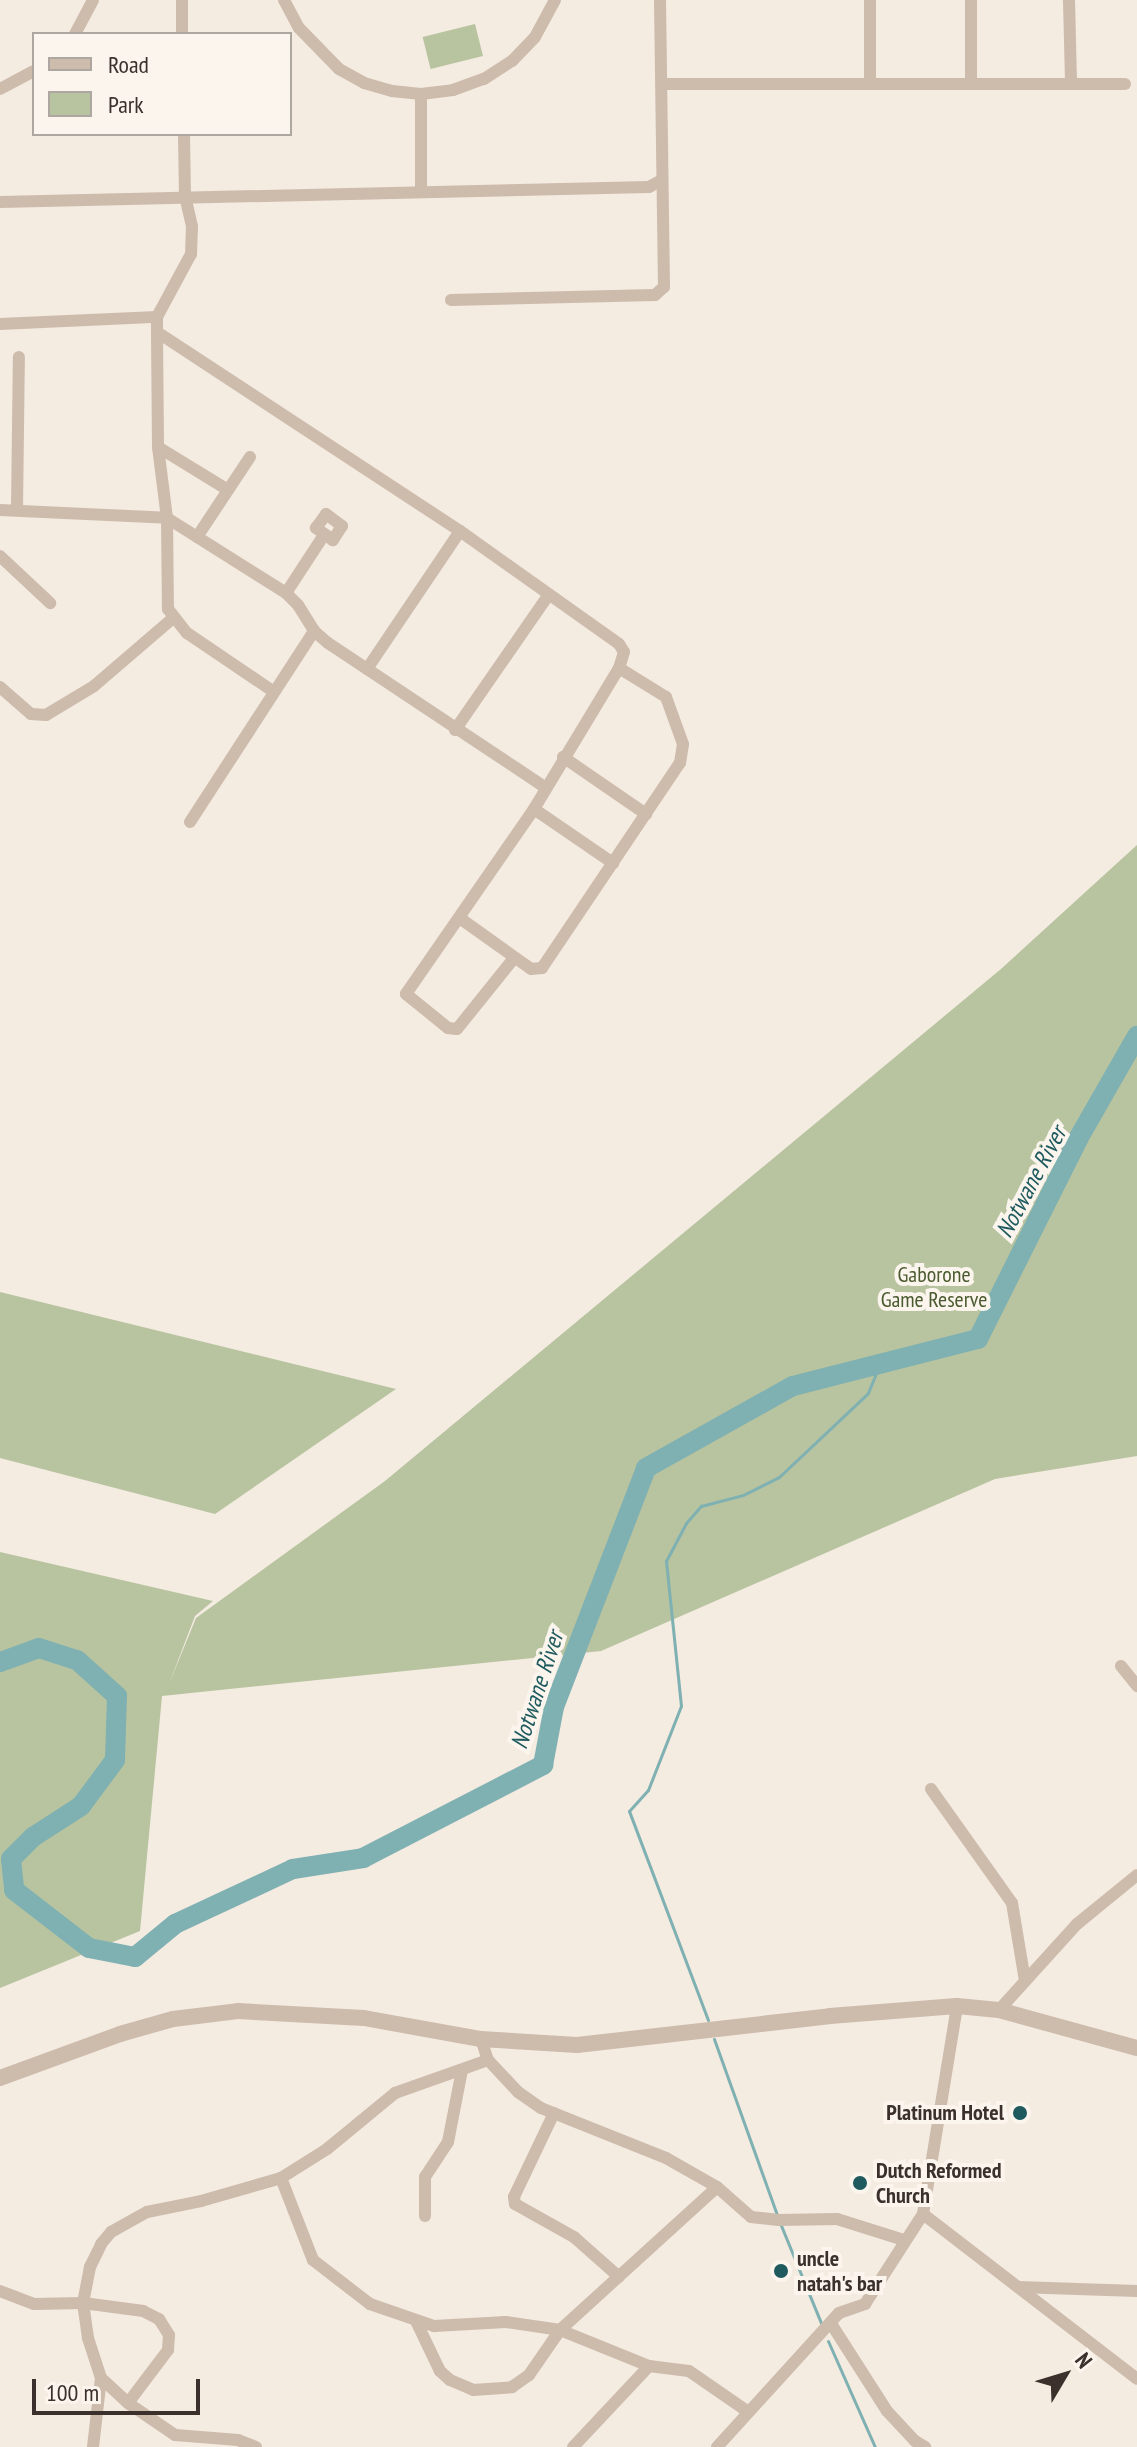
<!DOCTYPE html>
<style>
body{margin:0}
#map{position:relative;width:1137px;height:2447px;overflow:hidden;background:#f4ebe1;font-family:"PT Sans Narrow",sans-serif}
div>[style]{position:absolute}
.green>*{inset:0;background:#b8c4a0;transform-origin:0 0}
.stream>*{height:3px;margin:-1.5px;padding:0 1.5px;transform-origin:1.5px;border-radius:1.5px;background:#7fb0b2}
.river>*{height:20px;margin:-10px;padding:0 10px;transform-origin:10px;border-radius:10px;background:#7fb0b2}
.minor>*{height:12px;margin:-6px;padding:0 6px;transform-origin:6px;border-radius:6px;background:#cdbbac}
.tertiary>*{height:16px;margin:-8px;padding:0 8px;transform-origin:8px;border-radius:8px;background:#cdbbac}
.dots>*{width:22px;height:22px;translate:-50% -50%;box-sizing:border-box;border:4px solid #fbf5ee;border-radius:50%}
span{translate:-50% -50%;white-space:nowrap;text-align:center;line-height:1.15;-webkit-text-stroke:8px #fbf5ee;paint-order:stroke}
.park-label{font-size:22px;color:#4a5a2e}
.poi-label{font-size:22px;color:#3b302b;font-weight:700}
.right{translate:-100% -50%;text-align:right}
.left{translate:0 -50%;text-align:left}
.water-label{font-size:24px;color:#1f5a5e;font-style:italic}
.legend{position:absolute;left:32px;top:32px;width:260px;height:104px;box-sizing:border-box;background:#fbf5ee;border:2px solid #aea6a0;margin:0;padding:10px 14px;list-style:none;font-size:24px;color:#3b302b}
.legend li{display:flex;align-items:center;gap:16px;height:40px}
.legend b{width:40px;border:2px solid #aea6a0}
.north{position:absolute;left:1025px;top:2335px;width:80px;height:80px;-webkit-text-stroke:6px #fbf5ee;paint-order:stroke;rotate:52deg;font-size:22px;font-weight:700;line-height:32px;text-align:center;color:#3b302b}
.north::after{content:'';display:block;margin:auto;width:28px;height:36px;background:#3b302b;clip-path:polygon(50% 0,100% 100%,50% 72%,0 100%)}
.scale{position:absolute;left:32px;top:2379px;width:168px;height:36px;box-sizing:border-box;border:4px solid #3b302b;border-top:0;padding-left:10px;font-size:24px;line-height:28px;white-space:nowrap;color:#3b302b;-webkit-text-stroke:6px #fbf5ee;paint-order:stroke}
</style>
<div id="map">
<div class="green">
<div style="left:475px;top:24px;width:33px;height:54px;rotate:76deg"></div>
<div style="clip-path:polygon(1137px 845px,1137px 1456px,995px 1479px,601px 1651px,162px 1696px,140px 1931px,0 1988px,0 1552px,213px 1601px,195px 1616px,169px 1684px,196px 1618px,385px 1481px,1001px 969px)"></div>
<div style="clip-path:polygon(0 1292px,396px 1389px,215px 1514px,0 1458px)"></div>
</div>
<div class="stream">
<div style="left:708px;top:2020px;width:223px;rotate:-110.7deg"></div>
<div style="left:629px;top:1811px;width:28px;rotate:-48deg"></div>
<div style="left:648px;top:1790px;width:90px;rotate:-68.6deg"></div>
<div style="left:681px;top:1706px;width:146px;rotate:-95.9deg"></div>
<div style="left:666px;top:1561px;width:43px;rotate:-62.2deg"></div>
<div style="left:686px;top:1523px;width:23px;rotate:-49deg"></div>
<div style="left:701px;top:1506px;width:43px;rotate:-14.7deg"></div>
<div style="left:743px;top:1495px;width:40px;rotate:-26.6deg"></div>
<div style="left:779px;top:1477px;width:122px;rotate:-43.3deg"></div>
<div style="left:868px;top:1393px;width:31px;rotate:-68deg"></div>
<div style="left:714px;top:2039px;width:187px;rotate:70.3deg"></div>
<div style="left:780px;top:2223px;width:108px;rotate:67.7deg"></div>
<div style="left:828px;top:2341px;width:116px;rotate:66.1deg"></div>
</div>
<div class="river">
<div style="left:0;top:1662px;width:41px;rotate:-19.7deg"></div>
<div style="left:39px;top:1648px;width:40px;rotate:18deg"></div>
<div style="left:77px;top:1660px;width:54px;rotate:42deg"></div>
<div style="left:117px;top:1696px;width:64px;rotate:91.8deg"></div>
<div style="left:115px;top:1760px;width:57px;rotate:126.5deg"></div>
<div style="left:81px;top:1806px;width:57px;rotate:147.1deg"></div>
<div style="left:33px;top:1837px;width:31px;rotate:135deg"></div>
<div style="left:11px;top:1859px;width:31px;rotate:84deg"></div>
<div style="left:14px;top:1890px;width:95px;rotate:37.7deg"></div>
<div style="left:89px;top:1948px;width:47px;rotate:11.1deg"></div>
<div style="left:135px;top:1957px;width:52px;rotate:-39.5deg"></div>
<div style="left:175px;top:1924px;width:130px;rotate:-25deg"></div>
<div style="left:293px;top:1869px;width:71px;rotate:-8.9deg"></div>
<div style="left:363px;top:1858px;width:203px;rotate:-27.3deg"></div>
<div style="left:543px;top:1765px;width:59px;rotate:-79.3deg"></div>
<div style="left:554px;top:1707px;width:256px;rotate:-68.9deg"></div>
<div style="left:646px;top:1468px;width:168px;rotate:-29.2deg"></div>
<div style="left:793px;top:1386px;width:191px;rotate:-14.3deg"></div>
<div style="left:978px;top:1339px;width:224px;rotate:-63.4deg"></div>
<div style="left:1078px;top:1139px;width:119px;rotate:-60.2deg"></div>
</div>
<div class="minor">
<div style="left:182px;top:0;width:34px;rotate:90deg"></div>
<div style="left:284px;top:0;width:32px;rotate:62deg"></div>
<div style="left:299px;top:28px;width:57px;rotate:45.7deg"></div>
<div style="left:339px;top:69px;width:29px;rotate:29deg"></div>
<div style="left:364px;top:83px;width:29px;rotate:16deg"></div>
<div style="left:392px;top:91px;width:29px;rotate:6deg"></div>
<div style="left:421px;top:94px;width:32px;rotate:-7deg"></div>
<div style="left:453px;top:90px;width:33px;rotate:-20deg"></div>
<div style="left:484px;top:79px;width:33px;rotate:-33deg"></div>
<div style="left:512px;top:61px;width:33px;rotate:-46deg"></div>
<div style="left:535px;top:37px;width:42px;rotate:-61.6deg"></div>
<div style="left:1069px;top:0;width:84px;rotate:88.6deg"></div>
<div style="left:75px;top:34px;width:38px;rotate:-62deg"></div>
<div style="left:971px;top:83px;width:83px;rotate:-90deg"></div>
<div style="left:662px;top:84px;width:463px"></div>
<div style="left:870px;top:84px;width:84px;rotate:-90deg"></div>
<div style="left:0;top:89px;width:38px;rotate:-28deg"></div>
<div style="left:421px;top:94px;width:98px;rotate:90deg"></div>
<div style="left:184px;top:134px;width:62px;rotate:89.1deg"></div>
<div style="left:185px;top:196px;width:31px;rotate:77deg"></div>
<div style="left:192px;top:226px;width:28px;rotate:92deg"></div>
<div style="left:191px;top:254px;width:72px;rotate:118.4deg"></div>
<div style="left:157px;top:317px;width:15px;rotate:90deg"></div>
<div style="left:157px;top:332px;width:115px;rotate:89.5deg"></div>
<div style="left:158px;top:447px;width:72px;rotate:82.8deg"></div>
<div style="left:167px;top:518px;width:91px;rotate:89.4deg"></div>
<div style="left:168px;top:609px;width:31px;rotate:52deg"></div>
<div style="left:187px;top:633px;width:105px;rotate:34.1deg"></div>
<div style="left:0;top:202px;width:649px;rotate:-1.32deg"></div>
<div style="left:649px;top:187px;width:13px;rotate:-29deg"></div>
<div style="left:451px;top:300px;width:204px;rotate:-1.4deg"></div>
<div style="left:655px;top:295px;width:12px;rotate:-42deg"></div>
<div style="left:664px;top:287px;width:287px;rotate:-90.8deg"></div>
<div style="left:0;top:324px;width:157px;rotate:-2.6deg"></div>
<div style="left:157px;top:332px;width:363px;rotate:33.3deg"></div>
<div style="left:460px;top:531px;width:195px;rotate:35.4deg"></div>
<div style="left:619px;top:644px;width:9px;rotate:58deg"></div>
<div style="left:624px;top:652px;width:17px;rotate:107deg"></div>
<div style="left:619px;top:668px;width:165px;rotate:121.1deg"></div>
<div style="left:534px;top:809px;width:225px;rotate:124.7deg"></div>
<div style="left:406px;top:994px;width:54px;rotate:39deg"></div>
<div style="left:448px;top:1028px;width:9px;rotate:6deg"></div>
<div style="left:457px;top:1029px;width:91px;rotate:-51.2deg"></div>
<div style="left:158px;top:447px;width:82px;rotate:31.6deg"></div>
<div style="left:0;top:510px;width:167px;rotate:2.7deg"></div>
<div style="left:167px;top:518px;width:141px;rotate:32.2deg"></div>
<div style="left:286px;top:593px;width:17px;rotate:45deg"></div>
<div style="left:298px;top:605px;width:31px;rotate:58deg"></div>
<div style="left:314px;top:631px;width:18px;rotate:41deg"></div>
<div style="left:328px;top:643px;width:260px;rotate:33.6deg"></div>
<div style="left:17px;top:510px;width:153px;rotate:-89.3deg"></div>
<div style="left:326px;top:514px;width:20px;rotate:37deg"></div>
<div style="left:342px;top:526px;width:17px;rotate:123deg"></div>
<div style="left:333px;top:540px;width:21px;rotate:-145deg"></div>
<div style="left:316px;top:528px;width:17px;rotate:-54deg"></div>
<div style="left:197px;top:537px;width:96px;rotate:-56.5deg"></div>
<div style="left:0;top:556px;width:69px;rotate:43.2deg"></div>
<div style="left:286px;top:593px;width:69px;rotate:-56.8deg"></div>
<div style="left:367px;top:669px;width:166px;rotate:-56deg"></div>
<div style="left:0;top:687px;width:41px;rotate:41.1deg"></div>
<div style="left:31px;top:714px;width:15px;rotate:4deg"></div>
<div style="left:46px;top:715px;width:56px;rotate:-31.1deg"></div>
<div style="left:94px;top:686px;width:104px;rotate:-40.7deg"></div>
<div style="left:455px;top:730px;width:165px;rotate:-55.3deg"></div>
<div style="left:563px;top:757px;width:101px;rotate:34.5deg"></div>
<div style="left:534px;top:809px;width:96px;rotate:34.4deg"></div>
<div style="left:190px;top:822px;width:228px;rotate:-57deg"></div>
<div style="left:461px;top:919px;width:86px;rotate:35.5deg"></div>
<div style="left:531px;top:969px;width:11px;rotate:-5deg"></div>
<div style="left:542px;top:968px;width:247px;rotate:-56.1deg"></div>
<div style="left:680px;top:763px;width:19px;rotate:-81deg"></div>
<div style="left:683px;top:744px;width:50px;rotate:-109.9deg"></div>
<div style="left:666px;top:697px;width:55px;rotate:-148.3deg"></div>
<div style="left:1121px;top:1666px;width:26px;rotate:51deg"></div>
<div style="left:931px;top:1789px;width:140px;rotate:54.6deg"></div>
<div style="left:1012px;top:1903px;width:79px;rotate:80.5deg"></div>
<div style="left:999px;top:2010px;width:116px;rotate:-47.8deg"></div>
<div style="left:1077px;top:1924px;width:77px;rotate:-39.2deg"></div>
<div style="left:481px;top:2039px;width:22px;rotate:72deg"></div>
<div style="left:488px;top:2060px;width:44px;rotate:46.8deg"></div>
<div style="left:518px;top:2092px;width:28px;rotate:35deg"></div>
<div style="left:541px;top:2108px;width:135px;rotate:21.8deg"></div>
<div style="left:666px;top:2158px;width:59px;rotate:29.6deg"></div>
<div style="left:717px;top:2187px;width:45px;rotate:41.4deg"></div>
<div style="left:751px;top:2217px;width:28px;rotate:6deg"></div>
<div style="left:779px;top:2220px;width:58px;rotate:-1deg"></div>
<div style="left:837px;top:2219px;width:70px;rotate:17.4deg"></div>
<div style="left:554px;top:2113px;width:93px;rotate:115.5deg"></div>
<div style="left:514px;top:2197px;width:7px;rotate:82deg"></div>
<div style="left:515px;top:2204px;width:68px;rotate:29.2deg"></div>
<div style="left:574px;top:2237px;width:60px;rotate:41.6deg"></div>
<div style="left:281px;top:2178px;width:88px;rotate:68.7deg"></div>
<div style="left:313px;top:2260px;width:72px;rotate:37.7deg"></div>
<div style="left:370px;top:2304px;width:68px;rotate:19deg"></div>
<div style="left:434px;top:2326px;width:72px;rotate:-3.2deg"></div>
<div style="left:506px;top:2322px;width:55px;rotate:8.4deg"></div>
<div style="left:560px;top:2330px;width:96px;rotate:22deg"></div>
<div style="left:649px;top:2366px;width:40px;rotate:7.1deg"></div>
<div style="left:689px;top:2371px;width:70px;rotate:34.6deg"></div>
<div style="left:923px;top:2214px;width:270px;rotate:37.6deg"></div>
<div style="left:425px;top:2216px;width:39px;rotate:-90deg"></div>
<div style="left:425px;top:2177px;width:42px;rotate:-56.7deg"></div>
<div style="left:448px;top:2142px;width:73px;rotate:-79deg"></div>
<div style="left:1018px;top:2287px;width:119px;rotate:1.9deg"></div>
<div style="left:0;top:2291px;width:36px;rotate:21deg"></div>
<div style="left:34px;top:2304px;width:49px;rotate:-1.2deg"></div>
<div style="left:83px;top:2303px;width:61px;rotate:7.6deg"></div>
<div style="left:143px;top:2311px;width:18px;rotate:27deg"></div>
<div style="left:159px;top:2319px;width:19px;rotate:58deg"></div>
<div style="left:169px;top:2335px;width:15px;rotate:94deg"></div>
<div style="left:168px;top:2350px;width:66px;rotate:127deg"></div>
<div style="left:416px;top:2321px;width:55px;rotate:64.4deg"></div>
<div style="left:440px;top:2371px;width:13px;rotate:42deg"></div>
<div style="left:450px;top:2380px;width:25px;rotate:23deg"></div>
<div style="left:473px;top:2390px;width:39px;rotate:-4deg"></div>
<div style="left:512px;top:2387px;width:21px;rotate:-35deg"></div>
<div style="left:529px;top:2375px;width:55px;rotate:-55.4deg"></div>
<div style="left:560px;top:2330px;width:212px;rotate:-42.3deg"></div>
<div style="left:832px;top:2325px;width:102px;rotate:57.4deg"></div>
<div style="left:887px;top:2411px;width:41px;rotate:47deg"></div>
<div style="left:915px;top:2441px;width:12px;rotate:31deg"></div>
<div style="left:93px;top:2447px;width:69px;rotate:-83.4deg"></div>
<div style="left:256px;top:2447px;width:19px;rotate:-159deg"></div>
<div style="left:238px;top:2440px;width:63px;rotate:-175.5deg"></div>
<div style="left:175px;top:2435px;width:57px;rotate:-145.8deg"></div>
<div style="left:128px;top:2403px;width:37px;rotate:-137deg"></div>
<div style="left:101px;top:2378px;width:42px;rotate:-108deg"></div>
<div style="left:88px;top:2338px;width:35px;rotate:-98deg"></div>
<div style="left:83px;top:2303px;width:37px;rotate:-79deg"></div>
<div style="left:90px;top:2267px;width:25px;rotate:-64deg"></div>
<div style="left:101px;top:2244px;width:16px;rotate:-50deg"></div>
<div style="left:111px;top:2232px;width:41px;rotate:-29.1deg"></div>
<div style="left:147px;top:2212px;width:55px;rotate:-11.5deg"></div>
<div style="left:201px;top:2201px;width:83px;rotate:-16deg"></div>
<div style="left:281px;top:2178px;width:54px;rotate:-32.2deg"></div>
<div style="left:327px;top:2149px;width:88px;rotate:-39.5deg"></div>
<div style="left:395px;top:2093px;width:99px;rotate:-19.5deg"></div>
<div style="left:573px;top:2447px;width:111px;rotate:-46.8deg"></div>
<div style="left:717px;top:2447px;width:181px;rotate:-47.7deg"></div>
<div style="left:839px;top:2313px;width:28px;rotate:-19deg"></div>
<div style="left:865px;top:2304px;width:107px;rotate:-57.2deg"></div>
<div style="left:923px;top:2214px;width:211px;rotate:-80.7deg"></div>
</div>
<div class="tertiary">
<div style="left:0;top:2078px;width:128px;rotate:-20.1deg"></div>
<div style="left:120px;top:2034px;width:55px;rotate:-15.8deg"></div>
<div style="left:173px;top:2019px;width:65px;rotate:-7deg"></div>
<div style="left:238px;top:2011px;width:126px;rotate:3.2deg"></div>
<div style="left:364px;top:2018px;width:119px;rotate:10.2deg"></div>
<div style="left:481px;top:2039px;width:96px;rotate:3.6deg"></div>
<div style="left:577px;top:2045px;width:255px;rotate:-6.5deg"></div>
<div style="left:830px;top:2016px;width:127px;rotate:-4.5deg"></div>
<div style="left:957px;top:2006px;width:42px;rotate:5.4deg"></div>
<div style="left:999px;top:2010px;width:143px;rotate:15.4deg"></div>
</div>
<div class="dots">
<div style="left:1020px;top:2113px;background:#1f5a5e"></div>
<div style="left:860px;top:2183px;background:#1f5a5e"></div>
<div style="left:781px;top:2271px;background:#1f5a5e"></div>
</div>
<div class="park-label">
<span style="left:934px;top:1287px">Gaborone<br>Game Reserve</span>
</div>
<div class="poi-label">
<span class="right" style="left:1004px;top:2113px">Platinum Hotel</span>
<span class="left" style="left:876px;top:2183px">Dutch Reformed<br>Church</span>
<span class="left" style="left:797px;top:2271px">uncle<br>natah's bar</span>
</div>
<div class="water-label">
<span style="left:1031px;top:1182px;rotate:-62deg">Notwane River</span>
<span style="left:537px;top:1690px;rotate:-72deg">Notwane River</span>
</div>
<ul class="legend">
<li><b style="height:10px;background:#cdbbac"></b>Road</li>
<li><b style="height:22px;background:#b8c4a0"></b>Park</li>
</ul>
<div class="north">N</div>
<div class="scale">100 m</div>
</div>
